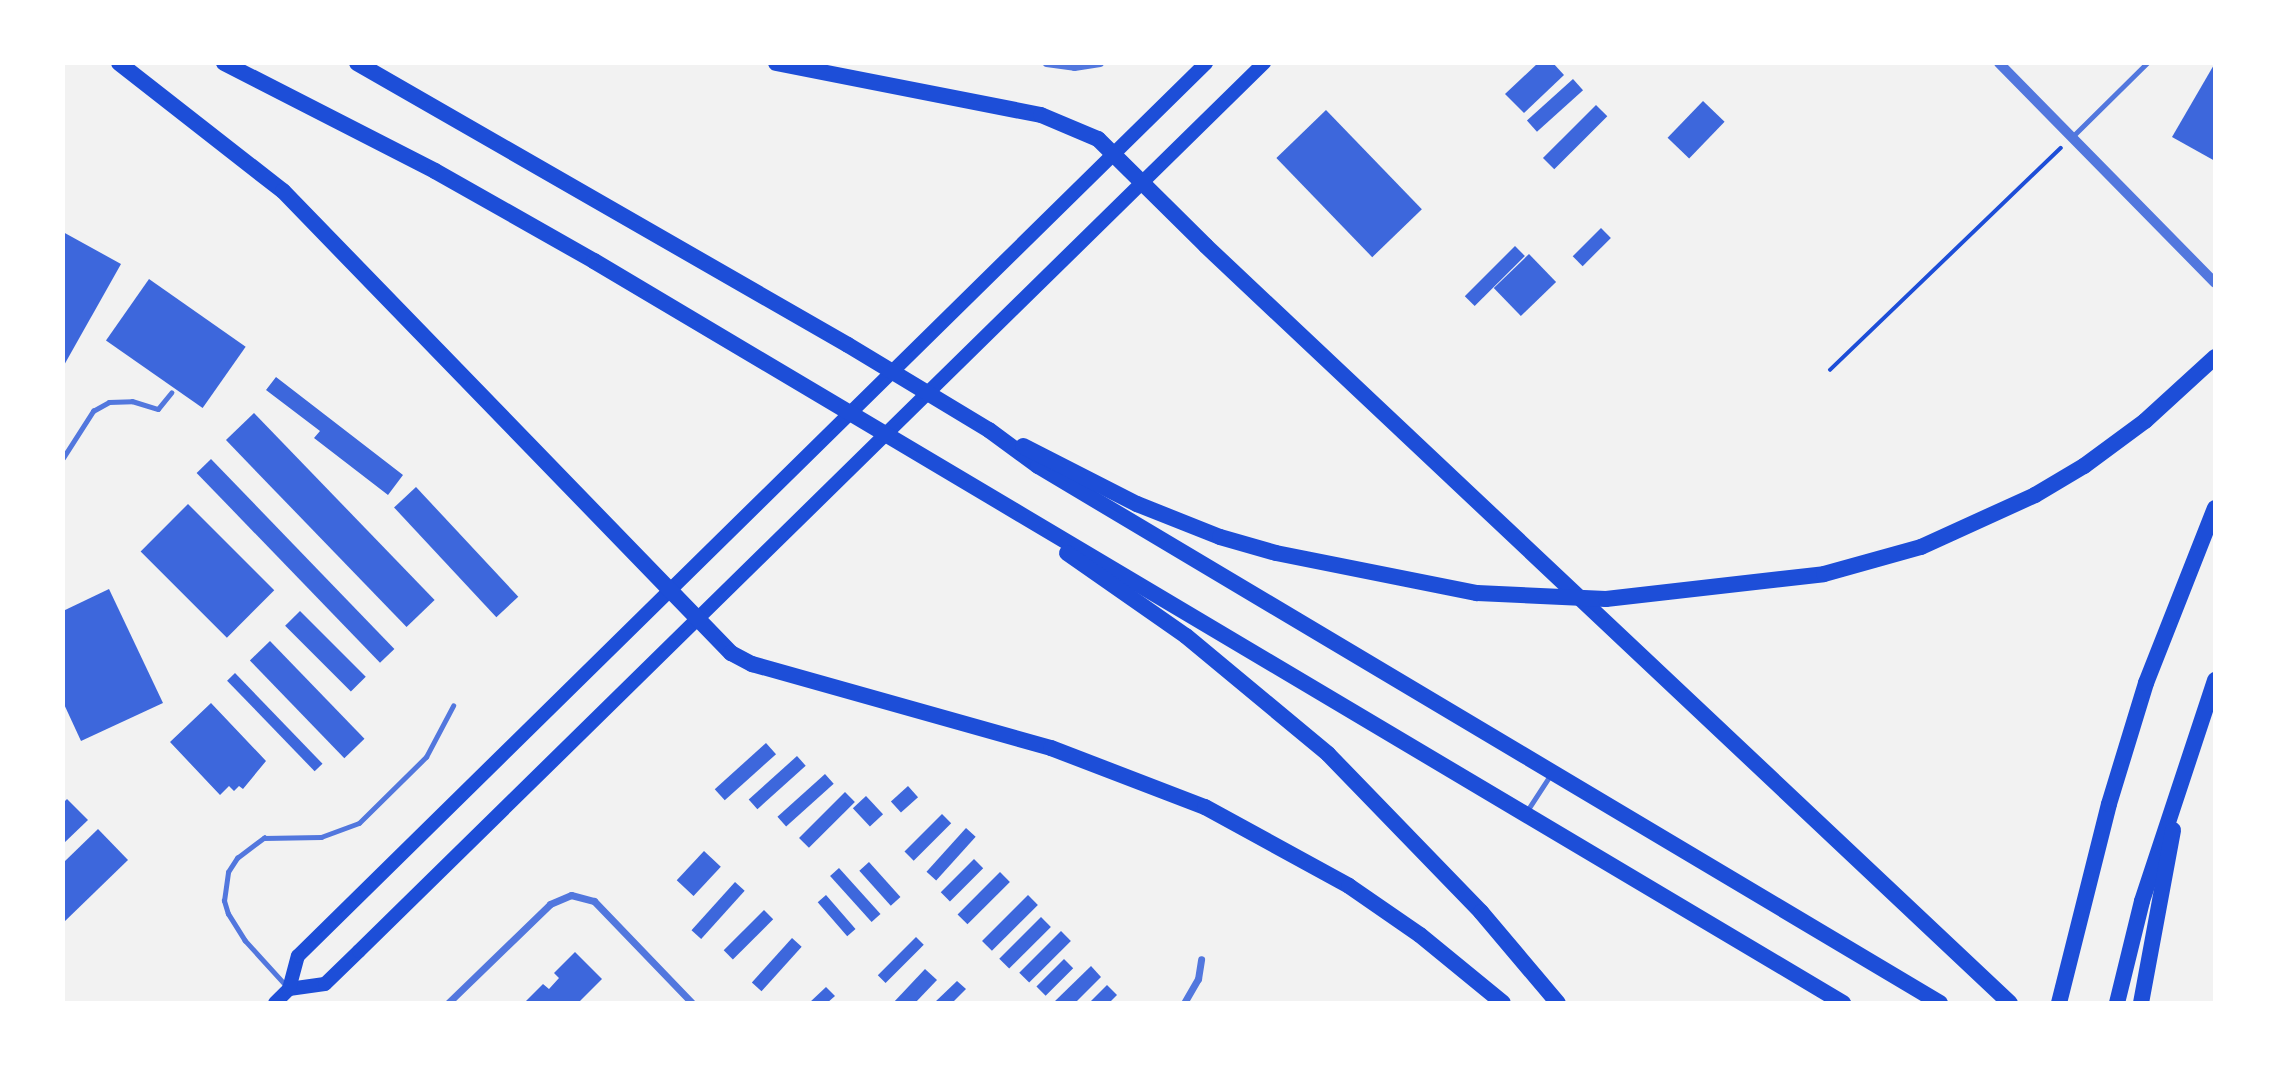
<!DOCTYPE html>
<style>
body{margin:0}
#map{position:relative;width:2278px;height:1066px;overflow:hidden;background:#f2f2f2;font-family:"Nunito Sans",sans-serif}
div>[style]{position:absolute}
.building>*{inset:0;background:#3d67dc;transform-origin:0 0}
.path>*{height:3.5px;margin:-1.75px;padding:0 1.75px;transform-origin:1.75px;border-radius:1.75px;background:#1d4ed8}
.service>*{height:4.5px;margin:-2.25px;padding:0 2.25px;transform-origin:2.25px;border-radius:2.25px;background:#5277de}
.minor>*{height:7px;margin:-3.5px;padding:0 3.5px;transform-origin:3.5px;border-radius:3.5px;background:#5277de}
.tertiary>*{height:10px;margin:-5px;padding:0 5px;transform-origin:5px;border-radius:5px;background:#5277de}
.primary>*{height:14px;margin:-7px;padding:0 7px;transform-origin:7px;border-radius:7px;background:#1d4ed8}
.motorway>*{height:16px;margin:-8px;padding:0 8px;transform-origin:8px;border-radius:8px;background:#1d4ed8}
span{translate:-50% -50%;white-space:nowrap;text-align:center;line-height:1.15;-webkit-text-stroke:5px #fff;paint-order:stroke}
.frame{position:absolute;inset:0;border:65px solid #fff;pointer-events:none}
</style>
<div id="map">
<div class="building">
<div style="clip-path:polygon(1538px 63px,1553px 63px,1564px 75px,1524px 113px,1505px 94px)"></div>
<div style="clip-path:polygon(2215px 63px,2215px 161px,2172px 137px)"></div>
<div style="left:1573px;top:79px;width:15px;height:62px;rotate:48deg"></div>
<div style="left:1703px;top:101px;width:30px;height:51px;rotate:44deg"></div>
<div style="left:1596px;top:105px;width:16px;height:75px;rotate:45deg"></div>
<div style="left:1326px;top:110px;width:138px;height:69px;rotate:46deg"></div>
<div style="left:1601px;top:228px;width:14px;height:40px;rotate:45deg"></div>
<div style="clip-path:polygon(63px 232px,121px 264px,63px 367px)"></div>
<div style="left:1515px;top:246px;width:14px;height:71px;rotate:45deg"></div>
<div style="left:1529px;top:254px;width:39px;height:49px;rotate:46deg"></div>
<div style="left:149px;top:279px;width:118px;height:75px;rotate:35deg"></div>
<div style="clip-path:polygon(276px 377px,403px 475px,388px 495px,314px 438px,320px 431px,266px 390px)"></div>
<div style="left:254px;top:413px;width:260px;height:39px;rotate:46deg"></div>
<div style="left:211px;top:459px;width:264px;height:20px;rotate:46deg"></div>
<div style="left:416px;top:487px;width:150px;height:30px;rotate:47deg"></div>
<div style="left:188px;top:504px;width:122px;height:67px;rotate:45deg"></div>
<div style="clip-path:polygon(109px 589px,163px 703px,81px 741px,63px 702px,63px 611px)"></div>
<div style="left:300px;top:611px;width:93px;height:21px;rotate:45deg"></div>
<div style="left:270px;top:641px;width:136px;height:28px;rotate:46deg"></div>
<div style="left:235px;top:673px;width:126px;height:11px;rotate:46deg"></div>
<div style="clip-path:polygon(211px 703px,266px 761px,243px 789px,239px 786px,234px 791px,229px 786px,220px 795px,170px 742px)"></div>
<div style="left:766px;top:743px;width:15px;height:69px;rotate:48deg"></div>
<div style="left:797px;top:756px;width:13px;height:65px;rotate:48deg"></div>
<div style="left:825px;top:774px;width:13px;height:64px;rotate:48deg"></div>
<div style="left:908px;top:786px;width:15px;height:23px;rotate:48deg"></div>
<div style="left:845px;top:792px;width:14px;height:65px;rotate:45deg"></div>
<div style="left:866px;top:796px;width:25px;height:18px;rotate:47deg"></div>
<div style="clip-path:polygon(67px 799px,88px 820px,63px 844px,63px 803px)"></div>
<div style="left:942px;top:814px;width:13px;height:53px;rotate:45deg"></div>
<div style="left:966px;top:828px;width:13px;height:59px;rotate:42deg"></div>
<div style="clip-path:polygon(98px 829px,128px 860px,63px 923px,63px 863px)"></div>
<div style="left:704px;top:851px;width:23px;height:40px;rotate:43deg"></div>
<div style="left:974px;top:859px;width:13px;height:47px;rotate:45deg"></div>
<div style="left:869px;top:862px;width:47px;height:13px;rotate:48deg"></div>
<div style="left:839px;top:868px;width:62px;height:12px;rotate:48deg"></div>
<div style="left:1000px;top:872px;width:14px;height:60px;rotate:45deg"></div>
<div style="left:735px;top:882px;width:13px;height:65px;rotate:42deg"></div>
<div style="left:826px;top:895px;width:45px;height:11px;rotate:49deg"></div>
<div style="left:1028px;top:895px;width:14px;height:65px;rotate:45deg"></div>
<div style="left:764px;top:910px;width:13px;height:57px;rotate:45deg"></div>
<div style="left:1041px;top:917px;width:14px;height:59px;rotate:45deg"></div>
<div style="left:1061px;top:931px;width:14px;height:59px;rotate:45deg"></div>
<div style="left:916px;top:937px;width:11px;height:54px;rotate:45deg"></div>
<div style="left:792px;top:938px;width:13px;height:60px;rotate:42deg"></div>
<div style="clip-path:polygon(575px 952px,602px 979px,578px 1003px,524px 1003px,543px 984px,549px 989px,559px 978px,554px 973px)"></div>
<div style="left:1064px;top:959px;width:13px;height:39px;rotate:45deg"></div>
<div style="clip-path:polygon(1091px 966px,1101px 977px,1075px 1003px,1053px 1003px)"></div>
<div style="clip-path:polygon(925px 969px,937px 980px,915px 1003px,893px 1003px)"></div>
<div style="clip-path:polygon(957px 981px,966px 989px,952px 1003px,934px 1003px)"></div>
<div style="clip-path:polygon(1107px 985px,1117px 995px,1109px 1003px,1089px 1003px)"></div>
<div style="clip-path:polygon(826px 987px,835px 996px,827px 1003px,809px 1003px)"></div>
</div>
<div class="path">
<div style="left:1830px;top:370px;width:320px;rotate:-43.9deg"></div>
</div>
<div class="service">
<div style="left:2073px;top:136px;width:104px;rotate:-44.6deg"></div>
<div style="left:63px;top:458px;width:56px;rotate:-57.4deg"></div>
<div style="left:93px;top:411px;width:18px;rotate:-29deg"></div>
<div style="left:109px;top:402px;width:23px;rotate:-2deg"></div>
<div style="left:132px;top:401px;width:27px;rotate:17deg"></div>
<div style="left:158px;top:409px;width:21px;rotate:-51deg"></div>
<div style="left:1527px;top:811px;width:44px;rotate:-57deg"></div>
<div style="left:286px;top:986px;width:61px;rotate:-132.3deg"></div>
<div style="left:245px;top:941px;width:32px;rotate:-122deg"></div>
<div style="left:228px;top:914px;width:14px;rotate:-107deg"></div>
<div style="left:224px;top:901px;width:29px;rotate:-82deg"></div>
<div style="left:228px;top:872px;width:17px;rotate:-57deg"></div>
<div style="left:237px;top:858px;width:34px;rotate:-37deg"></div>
<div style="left:264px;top:838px;width:57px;rotate:-1deg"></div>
<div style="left:321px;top:837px;width:40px;rotate:-20.2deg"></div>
<div style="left:359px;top:823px;width:94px;rotate:-44.6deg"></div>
<div style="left:426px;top:757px;width:58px;rotate:-62.1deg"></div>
</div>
<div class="minor">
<div style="left:1046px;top:63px;width:28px;rotate:8deg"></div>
<div style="left:1074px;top:67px;width:26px;rotate:-9deg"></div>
<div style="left:448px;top:1003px;width:142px;rotate:-44.1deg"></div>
<div style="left:550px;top:904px;width:23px;rotate:-23deg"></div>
<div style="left:571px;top:895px;width:24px;rotate:15deg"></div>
<div style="left:594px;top:901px;width:141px;rotate:46.1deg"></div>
<div style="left:1184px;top:1003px;width:28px;rotate:-60deg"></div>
<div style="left:1198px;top:979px;width:20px;rotate:-81deg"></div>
</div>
<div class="tertiary">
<div style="left:1999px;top:63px;width:308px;rotate:45.5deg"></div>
</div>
<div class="primary">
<div style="left:289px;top:989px;width:36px;rotate:-8deg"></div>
<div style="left:325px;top:984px;width:47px;rotate:-44.1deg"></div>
<div style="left:359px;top:951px;width:1268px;rotate:-44.46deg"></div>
<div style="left:275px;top:1003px;width:20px;rotate:-45deg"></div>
<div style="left:289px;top:989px;width:34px;rotate:-75deg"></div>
<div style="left:298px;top:956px;width:1274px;rotate:-44.52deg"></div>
</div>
<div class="motorway">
<div style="left:119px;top:63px;width:208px;rotate:38deg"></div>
<div style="left:283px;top:191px;width:644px;rotate:45.88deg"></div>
<div style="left:731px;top:653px;width:24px;rotate:28deg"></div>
<div style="left:752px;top:664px;width:311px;rotate:15.7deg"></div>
<div style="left:1051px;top:748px;width:165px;rotate:21deg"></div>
<div style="left:1205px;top:807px;width:164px;rotate:28.7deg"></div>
<div style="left:1349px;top:886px;width:86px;rotate:34.6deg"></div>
<div style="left:1420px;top:935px;width:107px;rotate:39.3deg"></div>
<div style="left:224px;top:63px;width:237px;rotate:27.1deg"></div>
<div style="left:435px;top:171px;width:183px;rotate:29.5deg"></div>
<div style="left:594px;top:261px;width:1453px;rotate:30.71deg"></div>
<div style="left:357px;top:63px;width:566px;rotate:29.87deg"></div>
<div style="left:848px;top:345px;width:165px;rotate:31.1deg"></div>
<div style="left:989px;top:430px;width:61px;rotate:36.3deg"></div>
<div style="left:1038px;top:466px;width:1050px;rotate:30.77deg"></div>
<div style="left:776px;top:63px;width:270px;rotate:11.1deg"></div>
<div style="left:1041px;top:115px;width:62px;rotate:22.8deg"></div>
<div style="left:1098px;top:139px;width:152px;rotate:44.7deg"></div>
<div style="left:1206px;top:246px;width:1104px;rotate:43.28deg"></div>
<div style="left:1023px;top:446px;width:128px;rotate:27deg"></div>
<div style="left:1137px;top:504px;width:89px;rotate:21.7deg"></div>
<div style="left:1220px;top:537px;width:58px;rotate:15.9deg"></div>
<div style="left:1276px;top:553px;width:205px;rotate:11.3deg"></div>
<div style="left:1477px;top:593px;width:129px;rotate:2.7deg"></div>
<div style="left:1606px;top:599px;width:219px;rotate:-6.5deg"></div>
<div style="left:1824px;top:574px;width:101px;rotate:-15.6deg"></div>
<div style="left:1921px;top:547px;width:125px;rotate:-24.5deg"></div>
<div style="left:2035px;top:495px;width:57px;rotate:-30.6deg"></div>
<div style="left:2084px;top:466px;width:76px;rotate:-36.4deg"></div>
<div style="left:2145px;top:421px;width:95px;rotate:-42.4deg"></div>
<div style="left:1067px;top:553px;width:145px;rotate:34.9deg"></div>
<div style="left:1186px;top:636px;width:185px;rotate:39.7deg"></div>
<div style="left:1328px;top:754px;width:220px;rotate:45.9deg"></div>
<div style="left:1481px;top:912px;width:119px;rotate:49.8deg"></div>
<div style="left:2059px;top:1003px;width:205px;rotate:-75.9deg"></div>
<div style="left:2109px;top:804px;width:127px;rotate:-73deg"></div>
<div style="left:2146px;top:683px;width:188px;rotate:-68.5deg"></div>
<div style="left:2117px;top:1003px;width:105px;rotate:-76.2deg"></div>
<div style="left:2142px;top:901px;width:233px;rotate:-71.7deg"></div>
<div style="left:2141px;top:1003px;width:176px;rotate:-79.5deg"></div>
</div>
<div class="frame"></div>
</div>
